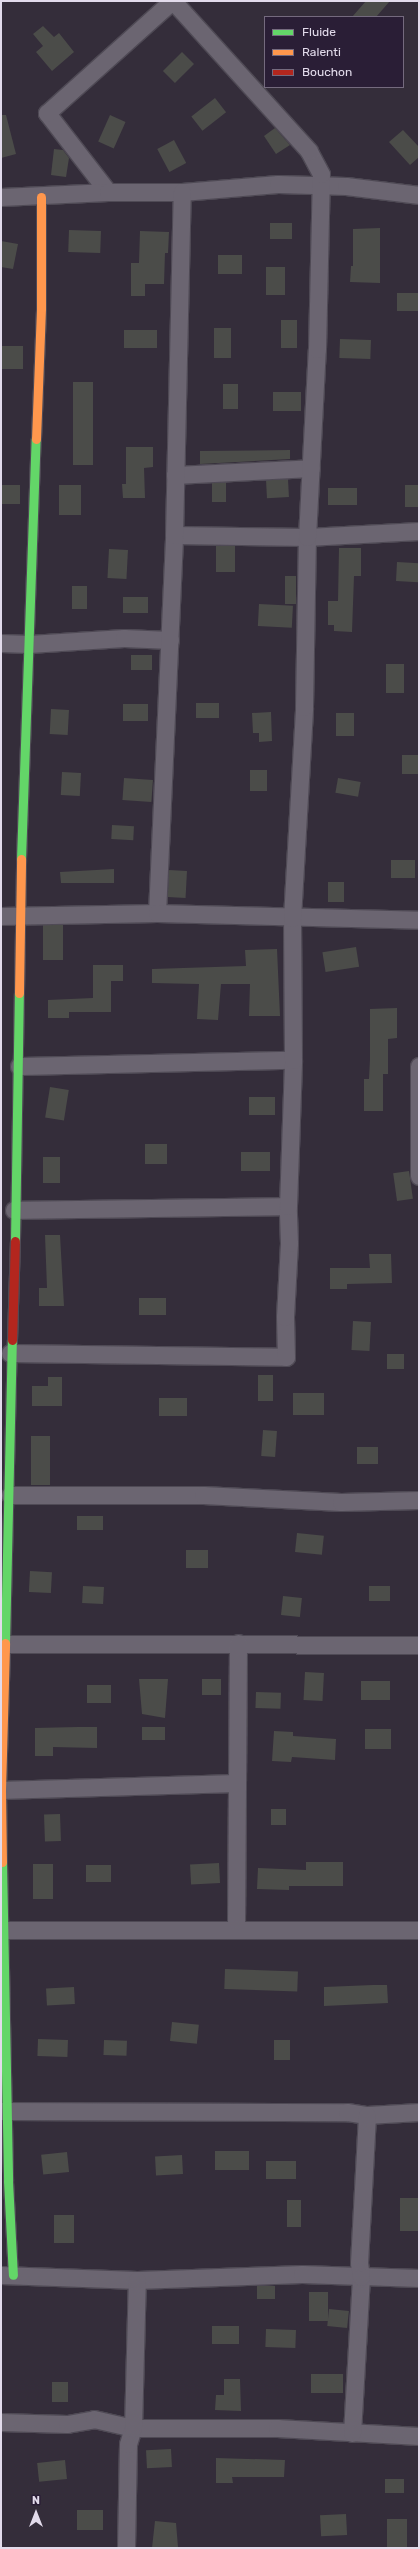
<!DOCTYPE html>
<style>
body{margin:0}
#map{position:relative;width:420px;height:2549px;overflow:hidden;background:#342d3a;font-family:Rubik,sans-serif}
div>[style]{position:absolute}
.building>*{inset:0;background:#4b4c49;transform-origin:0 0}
.roads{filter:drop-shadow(1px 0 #4f4a55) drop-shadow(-1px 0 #4f4a55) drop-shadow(0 1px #4f4a55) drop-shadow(0 -1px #4f4a55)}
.street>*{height:17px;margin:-8.5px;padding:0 8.5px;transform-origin:8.5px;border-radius:8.5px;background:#6b6571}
.fast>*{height:9px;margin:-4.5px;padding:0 4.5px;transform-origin:4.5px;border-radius:4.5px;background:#63d668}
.slow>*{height:9px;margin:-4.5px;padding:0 4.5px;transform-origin:4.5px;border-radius:4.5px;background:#ff974d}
.jam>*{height:9px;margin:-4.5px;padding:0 4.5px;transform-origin:4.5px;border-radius:4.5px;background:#b3261e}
span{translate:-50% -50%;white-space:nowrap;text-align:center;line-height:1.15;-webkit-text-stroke:3.5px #2a1e36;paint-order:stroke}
.frame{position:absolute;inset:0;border:2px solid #e2dbeb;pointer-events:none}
.legend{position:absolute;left:264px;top:16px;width:140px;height:72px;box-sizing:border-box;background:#2a1e36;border:1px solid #746a7e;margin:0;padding:5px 7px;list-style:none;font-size:12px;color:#e2dbeb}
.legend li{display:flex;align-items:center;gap:8px;height:20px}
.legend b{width:20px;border:1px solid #746a7e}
.north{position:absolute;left:16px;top:2493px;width:40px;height:40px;-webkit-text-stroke:3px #2a1e36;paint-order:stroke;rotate:0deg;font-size:11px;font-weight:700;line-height:16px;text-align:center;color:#e2dbeb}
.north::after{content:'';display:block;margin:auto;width:14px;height:18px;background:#e2dbeb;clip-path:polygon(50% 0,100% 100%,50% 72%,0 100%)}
</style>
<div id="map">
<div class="building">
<div style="clip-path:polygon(366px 1px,390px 1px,376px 17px,352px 17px)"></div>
<div style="clip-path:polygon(43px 26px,54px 37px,59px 33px,74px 52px,52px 71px,36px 52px,43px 46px,33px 34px)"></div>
<div style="left:182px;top:52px;width:17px;height:27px;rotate:45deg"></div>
<div style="left:215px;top:98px;width:18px;height:30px;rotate:52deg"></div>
<div style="clip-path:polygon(1px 115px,6px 115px,16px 154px,1px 158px)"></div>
<div style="left:110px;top:115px;width:17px;height:29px;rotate:24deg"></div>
<div style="clip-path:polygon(275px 128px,290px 145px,276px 154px,264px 136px)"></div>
<div style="clip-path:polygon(403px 130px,419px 147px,419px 157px,410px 165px,389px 142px)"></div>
<div style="left:174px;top:140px;width:26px;height:19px;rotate:62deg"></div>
<div style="clip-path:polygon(54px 149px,63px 150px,69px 158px,66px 177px,51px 175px)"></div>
<div style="left:270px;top:223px;width:22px;height:16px"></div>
<div style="clip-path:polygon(380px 228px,380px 283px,350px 282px,351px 266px,353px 266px,353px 229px)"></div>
<div style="left:69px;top:230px;width:32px;height:22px;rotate:2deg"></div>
<div style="clip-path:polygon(140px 231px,169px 232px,168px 253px,165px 253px,164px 284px,145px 284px,145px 296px,131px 296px,131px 263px,139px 263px)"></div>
<div style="clip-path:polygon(1px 241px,18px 244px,13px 269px,1px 267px)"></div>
<div style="left:218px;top:255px;width:24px;height:19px"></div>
<div style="left:266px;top:267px;width:19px;height:28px"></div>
<div style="left:397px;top:293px;width:22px;height:18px"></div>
<div style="left:281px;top:320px;width:16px;height:28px"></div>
<div style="left:214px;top:328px;width:17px;height:30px"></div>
<div style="left:124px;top:330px;width:33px;height:18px"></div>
<div style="left:340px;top:339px;width:31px;height:19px;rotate:2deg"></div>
<div style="left:1px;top:346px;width:22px;height:23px"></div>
<div style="left:73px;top:382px;width:20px;height:83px"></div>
<div style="left:223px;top:384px;width:15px;height:25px"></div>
<div style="left:273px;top:392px;width:28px;height:19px"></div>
<div style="clip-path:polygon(126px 447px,153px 447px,153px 467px,144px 468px,145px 498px,123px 498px,122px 484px,126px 484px)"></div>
<div style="clip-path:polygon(290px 450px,290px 459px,200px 464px,200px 451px)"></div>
<div style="left:288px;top:479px;width:18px;height:22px;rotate:87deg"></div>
<div style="left:226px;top:482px;width:20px;height:14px;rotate:90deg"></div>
<div style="left:1px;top:485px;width:19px;height:19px"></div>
<div style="left:59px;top:485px;width:22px;height:30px"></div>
<div style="left:405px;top:485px;width:14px;height:22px"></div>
<div style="left:357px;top:488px;width:17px;height:29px;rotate:90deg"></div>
<div style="left:216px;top:546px;width:19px;height:26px"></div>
<div style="clip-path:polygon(339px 548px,361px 548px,361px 576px,354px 576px,352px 632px,334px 631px,334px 625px,328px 625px,328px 601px,338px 601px)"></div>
<div style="left:109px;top:549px;width:19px;height:29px;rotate:3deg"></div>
<div style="left:397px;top:562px;width:22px;height:19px;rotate:3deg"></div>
<div style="left:285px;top:576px;width:11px;height:28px"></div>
<div style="left:87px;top:586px;width:23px;height:15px;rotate:90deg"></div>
<div style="left:123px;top:597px;width:25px;height:16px"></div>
<div style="left:259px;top:604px;width:34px;height:22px;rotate:3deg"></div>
<div style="left:152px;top:655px;width:15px;height:21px;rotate:90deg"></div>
<div style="left:386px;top:664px;width:18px;height:29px"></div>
<div style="left:196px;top:703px;width:23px;height:15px"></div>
<div style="left:123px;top:704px;width:25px;height:17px"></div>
<div style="left:51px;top:709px;width:18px;height:25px;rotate:3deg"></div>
<div style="clip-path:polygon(271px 712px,272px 741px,259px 742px,259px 733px,253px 733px,252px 713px)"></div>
<div style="left:336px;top:713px;width:18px;height:23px"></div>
<div style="left:402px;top:755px;width:17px;height:19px"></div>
<div style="left:250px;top:770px;width:17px;height:21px"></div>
<div style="left:62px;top:772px;width:19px;height:23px;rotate:3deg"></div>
<div style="left:124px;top:778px;width:29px;height:22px;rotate:4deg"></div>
<div style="left:338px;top:778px;width:23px;height:15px;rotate:10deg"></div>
<div style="left:112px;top:825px;width:22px;height:14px;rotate:3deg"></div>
<div style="left:391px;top:860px;width:24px;height:18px"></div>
<div style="clip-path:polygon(114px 869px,114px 883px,61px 883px,60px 872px)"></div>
<div style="left:169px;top:870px;width:18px;height:27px;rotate:3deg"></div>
<div style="left:328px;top:882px;width:16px;height:20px"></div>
<div style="left:43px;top:925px;width:20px;height:35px"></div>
<div style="left:356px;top:947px;width:20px;height:34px;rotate:81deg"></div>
<div style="clip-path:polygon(277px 949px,280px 1016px,249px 1016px,250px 984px,221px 984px,218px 1020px,197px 1019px,199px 984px,152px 983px,152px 969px,246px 966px,245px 950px)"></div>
<div style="clip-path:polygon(93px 965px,123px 965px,123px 981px,111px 981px,111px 1012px,69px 1012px,69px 1018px,48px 1018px,48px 1000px,93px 998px)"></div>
<div style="clip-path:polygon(397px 1008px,397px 1038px,388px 1039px,388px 1074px,383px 1074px,383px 1111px,364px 1111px,364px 1079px,369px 1079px,370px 1059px,370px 1009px)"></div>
<div style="left:50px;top:1087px;width:19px;height:31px;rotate:9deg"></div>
<div style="left:249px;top:1097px;width:26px;height:18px"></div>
<div style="left:145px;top:1144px;width:22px;height:20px"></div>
<div style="left:241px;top:1152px;width:29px;height:19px"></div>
<div style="left:43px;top:1157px;width:17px;height:26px"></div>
<div style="left:409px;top:1171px;width:28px;height:16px;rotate:82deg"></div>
<div style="clip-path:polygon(45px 1235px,60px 1235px,64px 1306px,39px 1306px,39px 1288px,47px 1288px)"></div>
<div style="clip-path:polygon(369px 1254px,391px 1254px,392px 1283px,347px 1284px,347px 1289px,330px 1289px,330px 1268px,370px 1268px)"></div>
<div style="left:139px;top:1298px;width:27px;height:17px"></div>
<div style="left:353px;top:1321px;width:18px;height:29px;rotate:3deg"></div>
<div style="left:404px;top:1354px;width:15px;height:17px;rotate:90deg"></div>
<div style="left:258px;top:1375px;width:15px;height:26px"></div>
<div style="clip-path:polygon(48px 1377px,62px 1377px,62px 1406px,32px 1406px,32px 1386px,48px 1386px)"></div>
<div style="left:324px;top:1393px;width:22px;height:31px;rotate:90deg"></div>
<div style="left:187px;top:1398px;width:18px;height:28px;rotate:90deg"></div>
<div style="left:263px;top:1430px;width:14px;height:26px;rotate:4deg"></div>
<div style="left:31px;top:1436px;width:19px;height:49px"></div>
<div style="left:357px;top:1447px;width:21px;height:17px"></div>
<div style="left:77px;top:1516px;width:26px;height:14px"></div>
<div style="left:297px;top:1533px;width:27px;height:19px;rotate:6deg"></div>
<div style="left:186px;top:1550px;width:22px;height:18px"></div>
<div style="left:30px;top:1571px;width:22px;height:21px;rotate:3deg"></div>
<div style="left:83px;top:1586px;width:21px;height:17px;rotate:3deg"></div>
<div style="left:390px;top:1586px;width:15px;height:21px;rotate:90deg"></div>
<div style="left:283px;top:1596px;width:19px;height:19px;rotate:6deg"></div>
<div style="left:305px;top:1672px;width:19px;height:28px;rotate:3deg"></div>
<div style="clip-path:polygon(139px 1679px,168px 1679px,165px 1718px,142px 1714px)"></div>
<div style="left:202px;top:1679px;width:19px;height:16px"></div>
<div style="left:361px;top:1681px;width:29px;height:19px"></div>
<div style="left:111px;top:1685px;width:18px;height:24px;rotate:90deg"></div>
<div style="left:256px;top:1692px;width:25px;height:16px;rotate:2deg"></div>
<div style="clip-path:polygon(78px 1727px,97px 1727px,97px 1748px,53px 1747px,53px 1756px,35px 1756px,35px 1728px)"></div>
<div style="left:142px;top:1727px;width:23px;height:13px"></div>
<div style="left:365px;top:1729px;width:26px;height:20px"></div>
<div style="clip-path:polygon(274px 1731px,293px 1732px,293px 1736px,336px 1739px,335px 1760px,292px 1757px,291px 1762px,272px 1761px)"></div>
<div style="left:271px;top:1809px;width:15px;height:16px"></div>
<div style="left:60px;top:1814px;width:27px;height:16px;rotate:88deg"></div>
<div style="clip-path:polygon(306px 1862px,343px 1862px,343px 1886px,289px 1886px,289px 1890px,257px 1889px,258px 1868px,306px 1870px)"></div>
<div style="left:219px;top:1863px;width:20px;height:29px;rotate:87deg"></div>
<div style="left:33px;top:1864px;width:20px;height:35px"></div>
<div style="left:86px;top:1865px;width:25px;height:17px"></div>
<div style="left:225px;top:1969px;width:73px;height:20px;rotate:2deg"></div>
<div style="clip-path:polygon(373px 1985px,387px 1985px,388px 2003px,324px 2006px,324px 1987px)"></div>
<div style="left:74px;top:1987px;width:17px;height:28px;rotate:87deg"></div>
<div style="left:172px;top:2022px;width:27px;height:19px;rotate:6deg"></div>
<div style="left:38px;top:2039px;width:30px;height:17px;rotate:2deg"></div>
<div style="left:104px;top:2040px;width:23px;height:15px;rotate:2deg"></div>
<div style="left:274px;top:2040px;width:16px;height:20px"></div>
<div style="left:215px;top:2151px;width:34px;height:19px"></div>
<div style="left:67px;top:2152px;width:20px;height:26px;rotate:84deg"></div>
<div style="left:182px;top:2155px;width:19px;height:27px;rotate:87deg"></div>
<div style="left:266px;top:2161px;width:30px;height:18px"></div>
<div style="left:400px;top:2198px;width:18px;height:33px"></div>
<div style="left:287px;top:2200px;width:14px;height:27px"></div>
<div style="left:54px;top:2215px;width:20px;height:28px"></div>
<div style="left:257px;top:2286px;width:18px;height:13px"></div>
<div style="left:309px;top:2292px;width:19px;height:29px"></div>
<div style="left:329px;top:2309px;width:20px;height:17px;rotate:6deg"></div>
<div style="left:239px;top:2326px;width:18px;height:27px;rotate:90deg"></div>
<div style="left:266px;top:2329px;width:30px;height:18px;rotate:2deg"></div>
<div style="left:311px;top:2374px;width:32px;height:19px"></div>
<div style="clip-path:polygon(224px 2379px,240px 2379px,241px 2411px,215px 2410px,216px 2395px,224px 2395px)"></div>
<div style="left:52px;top:2382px;width:16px;height:20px"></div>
<div style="left:171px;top:2449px;width:18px;height:25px;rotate:87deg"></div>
<div style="clip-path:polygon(216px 2458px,285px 2460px,284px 2477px,232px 2477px,233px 2483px,216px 2483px)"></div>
<div style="left:65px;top:2460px;width:19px;height:28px;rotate:84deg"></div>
<div style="left:385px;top:2479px;width:19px;height:14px"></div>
<div style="left:103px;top:2510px;width:20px;height:26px;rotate:90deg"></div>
<div style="left:346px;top:2514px;width:21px;height:26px;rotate:87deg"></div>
<div style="left:407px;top:2519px;width:29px;height:20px;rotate:90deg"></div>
<div style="clip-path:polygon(155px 2521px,176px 2523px,178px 2547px,152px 2548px)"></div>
</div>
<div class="roads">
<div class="street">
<div style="left:108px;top:192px;width:100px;rotate:-127.7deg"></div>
<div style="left:47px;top:113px;width:168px;rotate:-41.9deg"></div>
<div style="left:1px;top:197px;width:107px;rotate:-2.7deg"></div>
<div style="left:108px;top:192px;width:74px"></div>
<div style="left:182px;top:192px;width:96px;rotate:-4.8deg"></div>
<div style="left:278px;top:184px;width:68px;rotate:1.7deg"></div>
<div style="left:346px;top:186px;width:74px;rotate:7deg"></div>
<div style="left:175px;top:475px;width:136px;rotate:-2.9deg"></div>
<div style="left:174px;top:535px;width:133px;rotate:0.9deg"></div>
<div style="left:307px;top:537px;width:112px;rotate:-3.1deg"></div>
<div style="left:1px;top:643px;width:28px;rotate:2deg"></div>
<div style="left:29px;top:644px;width:95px;rotate:-3.6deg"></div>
<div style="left:124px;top:638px;width:46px;rotate:2.5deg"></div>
<div style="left:157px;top:913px;width:378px;rotate:-87.4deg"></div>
<div style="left:174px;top:535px;width:343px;rotate:-88.7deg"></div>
<div style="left:1px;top:916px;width:156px;rotate:-1.1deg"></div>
<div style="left:157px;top:913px;width:262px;rotate:1.5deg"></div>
<div style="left:19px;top:1066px;width:274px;rotate:-1.3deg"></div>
<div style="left:419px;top:1066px;width:110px;rotate:90deg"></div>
<div style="left:14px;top:1210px;width:274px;rotate:-0.8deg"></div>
<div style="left:10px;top:1353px;width:276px;rotate:0.8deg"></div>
<div style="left:286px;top:1357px;width:40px;rotate:-91.4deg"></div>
<div style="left:285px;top:1317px;width:74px;rotate:-86.9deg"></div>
<div style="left:289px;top:1243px;width:37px;rotate:-92deg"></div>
<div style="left:288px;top:1206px;width:146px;rotate:-88deg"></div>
<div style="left:293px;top:1060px;width:142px;rotate:-90.4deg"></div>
<div style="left:292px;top:918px;width:211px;rotate:-86.7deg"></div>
<div style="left:304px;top:707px;width:170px;rotate:-89deg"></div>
<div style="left:307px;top:537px;width:188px;rotate:-87deg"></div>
<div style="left:317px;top:349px;width:175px;rotate:-88.7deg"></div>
<div style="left:321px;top:174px;width:26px;rotate:-118deg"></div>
<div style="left:309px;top:151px;width:202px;rotate:-132.2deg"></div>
<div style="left:10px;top:1495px;width:193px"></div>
<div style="left:203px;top:1495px;width:138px;rotate:2.9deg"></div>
<div style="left:341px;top:1502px;width:78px;rotate:-1.5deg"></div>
<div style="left:3px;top:1644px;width:416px;rotate:0.1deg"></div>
<div style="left:1px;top:1790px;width:235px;rotate:-1.7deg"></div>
<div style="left:236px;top:1929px;width:286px;rotate:-89.6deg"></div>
<div style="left:1px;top:1930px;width:418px"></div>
<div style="left:1px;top:2111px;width:346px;rotate:0.2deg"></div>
<div style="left:347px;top:2112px;width:20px;rotate:9deg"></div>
<div style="left:367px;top:2115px;width:52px;rotate:-3.3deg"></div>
<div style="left:1px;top:2275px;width:136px;rotate:2.1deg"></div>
<div style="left:137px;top:2280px;width:165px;rotate:-2.1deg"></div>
<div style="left:302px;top:2274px;width:117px;rotate:2deg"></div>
<div style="left:1px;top:2422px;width:66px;rotate:1.7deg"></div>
<div style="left:67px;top:2424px;width:27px;rotate:-10deg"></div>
<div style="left:94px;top:2419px;width:40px;rotate:13deg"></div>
<div style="left:133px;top:2428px;width:144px"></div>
<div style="left:277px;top:2428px;width:142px;rotate:3.2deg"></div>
<div style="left:352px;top:2433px;width:156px;rotate:-86.7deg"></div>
<div style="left:361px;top:2277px;width:14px;rotate:-98deg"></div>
<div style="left:359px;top:2263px;width:148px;rotate:-86.9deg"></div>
<div style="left:126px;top:2548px;width:104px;rotate:-88.9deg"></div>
<div style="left:128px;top:2444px;width:17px;rotate:-73deg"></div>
<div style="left:133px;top:2428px;width:148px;rotate:-88.5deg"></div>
</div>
<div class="fast">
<div style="left:21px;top:859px;width:420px;rotate:-88deg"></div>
<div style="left:15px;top:1241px;width:248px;rotate:-89.1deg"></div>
<div style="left:5px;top:1643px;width:303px;rotate:-88.7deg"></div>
<div style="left:2px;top:1862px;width:319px;rotate:88.9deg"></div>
<div style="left:8px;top:2181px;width:94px;rotate:87deg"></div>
</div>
<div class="slow">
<div style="left:36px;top:439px;width:131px;rotate:-87.8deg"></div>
<div style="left:41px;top:308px;width:111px;rotate:-90deg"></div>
<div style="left:19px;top:993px;width:134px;rotate:-89.1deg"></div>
<div style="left:2px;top:1862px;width:72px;rotate:-90.8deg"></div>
<div style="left:1px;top:1790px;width:147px;rotate:-88.4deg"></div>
</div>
<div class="jam">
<div style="left:12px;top:1340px;width:99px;rotate:-88.3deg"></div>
</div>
</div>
<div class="frame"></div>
<ul class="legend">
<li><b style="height:5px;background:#63d668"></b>Fluide</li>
<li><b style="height:5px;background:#ff974d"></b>Ralenti</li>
<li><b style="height:5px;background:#b3261e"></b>Bouchon</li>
</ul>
<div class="north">N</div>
</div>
